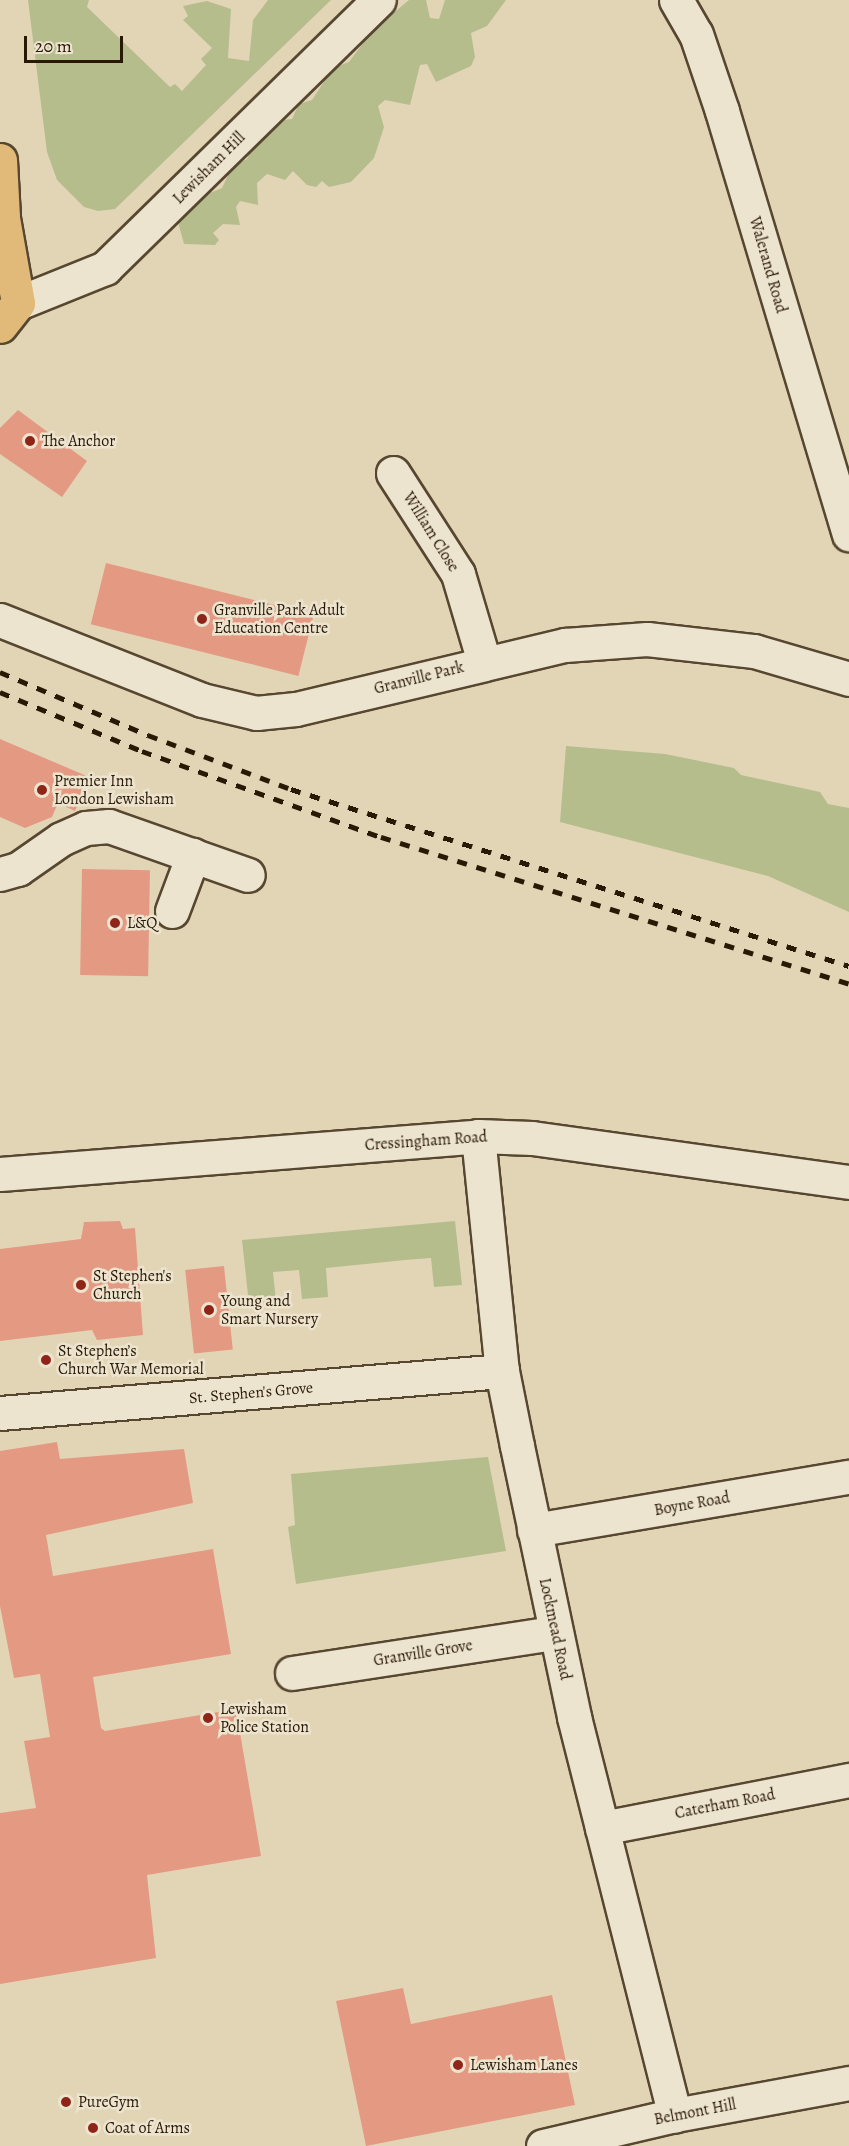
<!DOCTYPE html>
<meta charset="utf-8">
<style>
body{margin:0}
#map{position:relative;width:849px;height:2146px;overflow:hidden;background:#e2d5b5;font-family:Alegreya,serif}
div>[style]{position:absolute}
.green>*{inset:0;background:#b5bd8c}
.building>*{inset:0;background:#e49a82;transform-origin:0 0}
.roads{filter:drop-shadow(2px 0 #574730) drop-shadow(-2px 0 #574730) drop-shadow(0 2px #574730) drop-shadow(0 -2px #574730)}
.street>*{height:33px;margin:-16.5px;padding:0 16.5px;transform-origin:16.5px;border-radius:16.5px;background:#ece4cf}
.secondary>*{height:33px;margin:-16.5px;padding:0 16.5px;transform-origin:16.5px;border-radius:16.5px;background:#ece4cf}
.primary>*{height:33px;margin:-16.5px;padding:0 16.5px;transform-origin:16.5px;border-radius:16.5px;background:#e1ba7a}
.rail>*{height:4.5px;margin-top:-2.25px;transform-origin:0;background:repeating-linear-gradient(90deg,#291803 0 10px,transparent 0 20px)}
.dots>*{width:16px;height:16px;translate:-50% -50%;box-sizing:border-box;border:3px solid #ece4cf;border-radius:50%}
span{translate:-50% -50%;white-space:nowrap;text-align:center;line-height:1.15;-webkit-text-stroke:5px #ece4cf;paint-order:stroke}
.street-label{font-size:16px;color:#291803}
.poi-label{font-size:16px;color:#291803}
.left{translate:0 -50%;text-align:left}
.scale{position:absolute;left:24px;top:36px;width:99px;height:27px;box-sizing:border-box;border:3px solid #291803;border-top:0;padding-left:8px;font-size:18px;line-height:21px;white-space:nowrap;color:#291803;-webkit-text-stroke:4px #ece4cf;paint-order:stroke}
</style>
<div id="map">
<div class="green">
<div style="clip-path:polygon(28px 0,89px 0,87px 7px,170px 87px,175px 84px,182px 91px,206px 65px,201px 59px,212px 48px,183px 20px,188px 16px,183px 6px,207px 1px,231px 9px,228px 58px,249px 61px,253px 20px,268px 0,331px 0,115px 209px,98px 211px,84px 207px,57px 180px,47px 152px)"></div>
<div style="clip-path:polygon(409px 0,426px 0,430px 18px,439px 19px,445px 0,506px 0,487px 26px,471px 33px,475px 57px,471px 66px,436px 82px,427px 64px,420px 65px,410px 105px,385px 100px,378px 106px,384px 127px,374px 158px,351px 182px,329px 187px,322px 181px,316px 187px,307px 185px,293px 171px,285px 180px,267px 174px,257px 183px,258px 205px,240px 201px,236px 207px,240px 225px,223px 224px,213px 233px,219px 240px,215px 245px,184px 244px,178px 222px,210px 193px,222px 188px,232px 167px,247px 159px,255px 142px,270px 132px,272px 121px,292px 119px,299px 104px,312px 100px,333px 68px,349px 62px,372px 31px)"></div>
<div style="clip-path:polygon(566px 746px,665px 754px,734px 768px,741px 775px,820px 792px,828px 804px,849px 808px,849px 912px,768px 876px,560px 822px)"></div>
<div style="clip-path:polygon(455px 1221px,462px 1285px,434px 1287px,431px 1258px,405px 1260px,326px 1268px,328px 1297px,302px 1299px,299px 1270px,273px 1272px,276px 1301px,249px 1304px,242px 1240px)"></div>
<div style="clip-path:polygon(488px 1457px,506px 1551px,296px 1584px,288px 1527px,295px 1525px,291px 1474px)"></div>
</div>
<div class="building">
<div style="clip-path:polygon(18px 410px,87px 461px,62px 497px,0 454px,0 428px)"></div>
<div style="left:106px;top:563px;width:214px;height:63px;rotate:14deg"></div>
<div style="clip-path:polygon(0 739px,89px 777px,75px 811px,58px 803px,52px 817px,25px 828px,0 817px)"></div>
<div style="left:82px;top:869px;width:68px;height:106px;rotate:1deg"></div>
<div style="clip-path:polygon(120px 1221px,123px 1229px,135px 1228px,143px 1335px,97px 1340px,92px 1330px,0 1341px,0 1249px,81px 1239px,84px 1222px)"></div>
<div style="left:224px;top:1266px;width:84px;height:39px;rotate:84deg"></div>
<div style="clip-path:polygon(57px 1442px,60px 1459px,184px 1449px,193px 1503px,46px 1535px,53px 1576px,213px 1549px,231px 1654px,93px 1677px,101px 1728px,105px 1731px,236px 1709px,261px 1856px,147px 1875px,156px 1958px,0 1984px,0 1813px,36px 1808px,24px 1741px,50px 1737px,40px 1674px,14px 1678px,0 1606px,0 1451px)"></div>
<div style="clip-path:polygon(403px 1988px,411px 2024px,552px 1995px,575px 2105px,366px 2146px,336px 2001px)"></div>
</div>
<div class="roads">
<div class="street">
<div style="left:676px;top:0;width:39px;rotate:60deg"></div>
<div style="left:696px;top:34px;width:81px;rotate:71.3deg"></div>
<div style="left:722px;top:111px;width:442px;rotate:73.3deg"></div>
<div style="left:393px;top:473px;width:120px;rotate:57.2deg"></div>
<div style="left:458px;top:574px;width:92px;rotate:73.5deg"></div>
<div style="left:0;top:620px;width:217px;rotate:21.6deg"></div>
<div style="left:202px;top:700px;width:56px;rotate:13.5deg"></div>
<div style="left:256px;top:713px;width:40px;rotate:-5.7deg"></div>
<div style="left:296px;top:709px;width:277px;rotate:-13.4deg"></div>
<div style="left:565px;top:645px;width:82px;rotate:-4.2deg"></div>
<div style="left:647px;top:639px;width:108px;rotate:6.4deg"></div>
<div style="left:754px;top:651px;width:99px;rotate:16.4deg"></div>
<div style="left:0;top:874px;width:19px;rotate:-16deg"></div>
<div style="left:18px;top:869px;width:52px;rotate:-34.9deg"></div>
<div style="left:61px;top:839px;width:27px;rotate:-24deg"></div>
<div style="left:86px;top:828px;width:23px;rotate:-5deg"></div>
<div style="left:109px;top:826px;width:147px;rotate:19.4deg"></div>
<div style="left:172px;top:911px;width:60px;rotate:-69.4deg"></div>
<div style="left:478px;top:1136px;width:236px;rotate:84.2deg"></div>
<div style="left:502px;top:1371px;width:76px;rotate:78.7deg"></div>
<div style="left:517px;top:1446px;width:277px;rotate:78.1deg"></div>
<div style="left:574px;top:1717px;width:411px;rotate:75.8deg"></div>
<div style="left:0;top:1174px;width:480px;rotate:-4.5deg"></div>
<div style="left:478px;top:1136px;width:54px;rotate:2.1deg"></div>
<div style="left:532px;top:1138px;width:320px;rotate:7.9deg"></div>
<div style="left:0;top:1413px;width:504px;rotate:-4.78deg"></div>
<div style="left:534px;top:1530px;width:319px;rotate:-9.6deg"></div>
<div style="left:292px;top:1673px;width:265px;rotate:-8.7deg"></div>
<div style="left:602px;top:1828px;width:252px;rotate:-11deg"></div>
</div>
<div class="secondary">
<div style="left:18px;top:303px;width:94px;rotate:-21.9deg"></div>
<div style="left:105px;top:268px;width:383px;rotate:-44.4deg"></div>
<div style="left:543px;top:2146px;width:136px;rotate:-13.2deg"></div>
<div style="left:675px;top:2115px;width:177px;rotate:-10.4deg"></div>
</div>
<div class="primary">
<div style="left:0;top:160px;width:58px;rotate:87deg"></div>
<div style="left:3px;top:218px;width:86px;rotate:80deg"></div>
<div style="left:18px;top:303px;width:29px;rotate:128deg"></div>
</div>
</div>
<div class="rail">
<div style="left:0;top:672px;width:161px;rotate:23.1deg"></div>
<div style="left:148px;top:735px;width:153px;rotate:20.7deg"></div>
<div style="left:291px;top:789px;width:585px;rotate:17.6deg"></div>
<div style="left:0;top:692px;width:154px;rotate:22.6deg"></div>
<div style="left:142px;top:751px;width:254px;rotate:19.8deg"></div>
<div style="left:381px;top:837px;width:491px;rotate:17.4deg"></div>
</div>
<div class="dots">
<div style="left:30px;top:441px;background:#8f2418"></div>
<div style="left:202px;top:619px;background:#8f2418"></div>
<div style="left:42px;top:790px;background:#8f2418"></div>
<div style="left:115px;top:923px;background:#8f2418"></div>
<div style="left:81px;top:1285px;background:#8f2418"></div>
<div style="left:209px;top:1310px;background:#8f2418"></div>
<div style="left:46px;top:1360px;background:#8f2418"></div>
<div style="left:208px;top:1718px;background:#8f2418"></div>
<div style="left:458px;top:2065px;background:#8f2418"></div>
<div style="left:66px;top:2102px;background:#8f2418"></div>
<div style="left:93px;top:2128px;background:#8f2418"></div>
</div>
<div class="street-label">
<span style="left:209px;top:168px;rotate:-45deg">Lewisham Hill</span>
<span style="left:768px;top:265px;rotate:74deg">Walerand Road</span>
<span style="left:431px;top:532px;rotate:58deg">William Close</span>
<span style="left:419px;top:678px;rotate:-14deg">Granville Park</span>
<span style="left:426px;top:1141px;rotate:-4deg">Cressingham Road</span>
<span style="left:251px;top:1393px;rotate:-5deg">St. Stephen's Grove</span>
<span style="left:692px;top:1504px;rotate:-10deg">Boyne Road</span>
<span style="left:555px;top:1629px;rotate:78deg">Lockmead Road</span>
<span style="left:423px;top:1653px;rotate:-9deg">Granville Grove</span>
<span style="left:725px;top:1804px;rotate:-11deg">Caterham Road</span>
<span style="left:695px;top:2112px;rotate:-11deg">Belmont Hill</span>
</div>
<div class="poi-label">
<span class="left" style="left:42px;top:441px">The Anchor</span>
<span class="left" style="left:214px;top:619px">Granville Park Adult<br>Education Centre</span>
<span class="left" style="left:54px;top:790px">Premier Inn<br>London Lewisham</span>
<span class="left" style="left:127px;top:923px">L&amp;Q</span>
<span class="left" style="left:93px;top:1285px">St Stephen's<br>Church</span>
<span class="left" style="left:221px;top:1310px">Young and<br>Smart Nursery</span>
<span class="left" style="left:58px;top:1360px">St Stephen’s<br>Church War Memorial</span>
<span class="left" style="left:220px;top:1718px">Lewisham<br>Police Station</span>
<span class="left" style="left:470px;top:2065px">Lewisham Lanes</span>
<span class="left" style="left:78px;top:2102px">PureGym</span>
<span class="left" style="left:105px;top:2128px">Coat of Arms</span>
</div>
<div class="scale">20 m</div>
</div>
